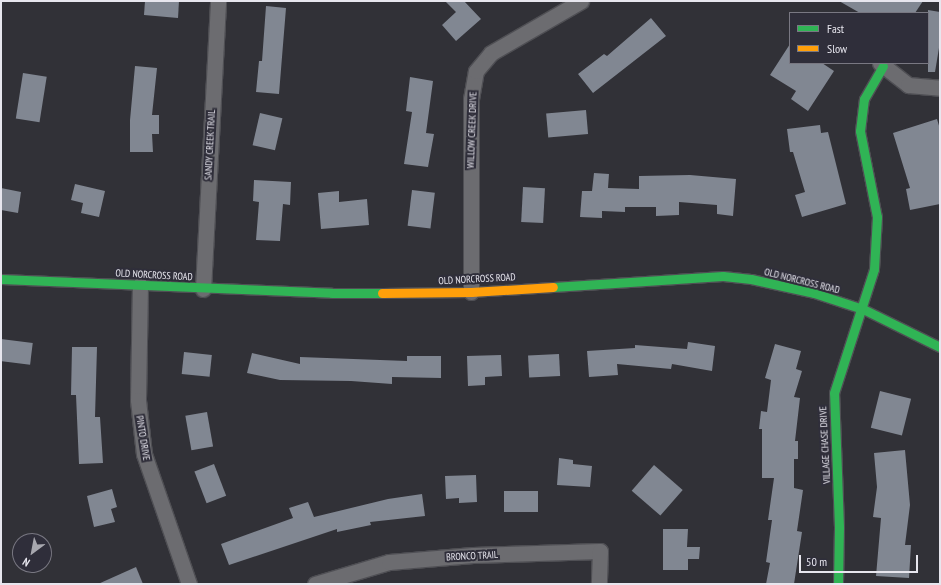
<!DOCTYPE html>
<style>
body{margin:0}
#map{position:relative;width:941px;height:585px;overflow:hidden;background:#313137;font-family:"PT Sans Narrow",sans-serif}
div>[style]{position:absolute}
.building>*{inset:0;background:#818792;transform-origin:0 0}
.roads{filter:drop-shadow(1px 0 #4f4f54) drop-shadow(-1px 0 #4f4f54) drop-shadow(0 1px #4f4f54) drop-shadow(0 -1px #4f4f54)}
.street>*{height:15px;margin:-7.5px;padding:0 7.5px;transform-origin:7.5px;border-radius:7.5px;background:#6c6c70}
.fast>*{height:9px;margin:-4.5px;padding:0 4.5px;transform-origin:4.5px;border-radius:4.5px;background:#30b455}
.slow>*{height:9px;margin:-4.5px;padding:0 4.5px;transform-origin:4.5px;border-radius:4.5px;background:#ff9f0a}
span{translate:-50% -50%;white-space:nowrap;text-align:center;line-height:1.15;-webkit-text-stroke:4px #2f2e3a;paint-order:stroke}
.street-label{font-size:10px;color:#e7e6ee}
.frame{position:absolute;inset:0;border:2px solid #e7e6ee;pointer-events:none}
.legend{position:absolute;left:789px;top:12px;width:140px;height:52px;box-sizing:border-box;background:#2f2e3a;border:1px solid #797882;margin:0;padding:5px 7px;list-style:none;font-size:12px;color:#e7e6ee}
.legend li{display:flex;align-items:center;gap:8px;height:20px}
.legend b{width:20px;border:1px solid #797882}
.north{position:absolute;left:12px;top:533px;width:40px;height:40px;box-sizing:border-box;background:#2f2e3a;border:1px solid #797882;border-radius:50%;rotate:212deg;font-size:11px;font-weight:700;line-height:16px;text-align:center;color:#e7e6ee}
.north::after{content:'';display:block;margin:auto;width:14px;height:18px;background:#a7a7ae;clip-path:polygon(50% 0,100% 100%,50% 72%,0 100%)}
.scale{position:absolute;left:799px;top:555px;width:119px;height:18px;box-sizing:border-box;border:2px solid #e7e6ee;border-top:0;padding-left:5px;font-size:12px;line-height:14px;white-space:nowrap;color:#e7e6ee;-webkit-text-stroke:3px #2f2e3a;paint-order:stroke}
</style>
<div id="map">
<div class="building">
<div style="clip-path:polygon(145px 1px,179px 1px,178px 18px,144px 15px)"></div>
<div style="clip-path:polygon(445px 1px,464px 1px,481px 19px,456px 41px,442px 25px,456px 12px)"></div>
<div style="clip-path:polygon(839px 1px,923px 1px,915px 13px,860px 13px)"></div>
<div style="clip-path:polygon(266px 6px,286px 8px,279px 94px,256px 92px,259px 61px,262px 61px)"></div>
<div style="clip-path:polygon(928px 10px,940px 12px,940px 42px,935px 72px,928px 72px)"></div>
<div style="clip-path:polygon(651px 18px,666px 36px,593px 93px,578px 74px,604px 54px,607px 56px)"></div>
<div style="clip-path:polygon(790px 44px,790px 63px,822px 63px,834px 71px,808px 111px,791px 99px,796px 91px,770px 75px)"></div>
<div style="clip-path:polygon(135px 66px,157px 68px,152px 115px,159px 115px,159px 134px,152px 134px,153px 152px,130px 152px,130px 120px)"></div>
<div style="left:23px;top:73px;width:24px;height:46px;rotate:9deg"></div>
<div style="clip-path:polygon(410px 77px,433px 81px,426px 133px,434px 134px,428px 167px,404px 164px,412px 112px,406px 111px)"></div>
<div style="left:586px;top:110px;width:24px;height:40px;rotate:85deg"></div>
<div style="left:260px;top:113px;width:23px;height:33px;rotate:13deg"></div>
<div style="clip-path:polygon(937px 119px,940px 129px,940px 204px,910px 210px,906px 189px,910px 188px,893px 133px)"></div>
<div style="clip-path:polygon(820px 125px,821px 133px,828px 132px,846px 204px,802px 217px,795px 195px,805px 192px,793px 152px,790px 152px,787px 129px)"></div>
<div style="clip-path:polygon(594px 173px,609px 174px,608px 188px,639px 189px,639px 176px,690px 175px,736px 179px,733px 216px,717px 214px,717px 205px,679px 202px,679px 215px,656px 216px,656px 207px,625px 207px,625px 212px,602px 211px,602px 218px,580px 217px,582px 191px,592px 191px)"></div>
<div style="clip-path:polygon(254px 180px,291px 182px,290px 205px,283px 204px,280px 241px,256px 240px,259px 202px,253px 201px)"></div>
<div style="clip-path:polygon(75px 184px,105px 191px,99px 217px,81px 213px,83px 203px,71px 200px)"></div>
<div style="left:523px;top:187px;width:22px;height:35px;rotate:3deg"></div>
<div style="clip-path:polygon(1px 188px,21px 192px,18px 213px,1px 210px)"></div>
<div style="left:412px;top:190px;width:23px;height:36px;rotate:7deg"></div>
<div style="clip-path:polygon(339px 191px,339px 202px,367px 199px,369px 225px,321px 229px,318px 193px)"></div>
<div style="left:1px;top:339px;width:32px;height:22px;rotate:7deg"></div>
<div style="clip-path:polygon(688px 342px,715px 346px,712px 371px,672px 364px,671px 369px,617px 364px,618px 375px,589px 377px,587px 351px,635px 348px,635px 345px,687px 349px)"></div>
<div style="clip-path:polygon(775px 344px,801px 351px,796px 369px,802px 371px,794px 397px,800px 398px,795px 441px,798px 441px,798px 459px,794px 459px,794px 488px,803px 490px,797px 531px,802px 532px,794px 584px,766px 584px,770px 563px,766px 562px,772px 520px,768px 520px,774px 478px,762px 478px,762px 429px,759px 429px,761px 411px,767px 412px,771px 380px,765px 378px)"></div>
<div style="clip-path:polygon(72px 347px,97px 347px,95px 417px,100px 417px,103px 463px,79px 464px,76px 395px,71px 395px)"></div>
<div style="left:184px;top:352px;width:28px;height:22px;rotate:6deg"></div>
<div style="clip-path:polygon(252px 353px,300px 364px,300px 357px,407px 361px,407px 356px,441px 356px,441px 378px,392px 377px,392px 384px,351px 381px,280px 380px,247px 373px)"></div>
<div style="left:559px;top:354px;width:22px;height:31px;rotate:87deg"></div>
<div style="clip-path:polygon(501px 355px,502px 376px,485px 377px,485px 385px,468px 386px,467px 356px)"></div>
<div style="left:880px;top:391px;width:32px;height:38px;rotate:14deg"></div>
<div style="left:207px;top:412px;width:35px;height:22px;rotate:80deg"></div>
<div style="clip-path:polygon(905px 450px,910px 505px,905px 545px,911px 545px,909px 578px,876px 576px,881px 518px,873px 517px,877px 487px,874px 453px)"></div>
<div style="clip-path:polygon(559px 458px,573px 460px,573px 464px,592px 466px,590px 487px,557px 485px)"></div>
<div style="left:214px;top:464px;width:34px;height:21px;rotate:69deg"></div>
<div style="left:654px;top:465px;width:38px;height:34px;rotate:41deg"></div>
<div style="clip-path:polygon(476px 475px,477px 502px,459px 503px,459px 498px,446px 499px,445px 476px)"></div>
<div style="clip-path:polygon(112px 489px,117px 507px,111px 509px,115px 522px,94px 527px,87px 496px)"></div>
<div style="left:504px;top:491px;width:34px;height:21px"></div>
<div style="clip-path:polygon(422px 494px,425px 516px,370px 522px,371px 525px,337px 532px,337px 529px,229px 565px,221px 544px,293px 518px,289px 508px,308px 502px,314px 517px,388px 499px)"></div>
<div style="clip-path:polygon(663px 529px,688px 529px,687px 547px,700px 547px,699px 559px,688px 559px,688px 570px,663px 570px)"></div>
<div style="clip-path:polygon(136px 567px,143px 584px,98px 584px)"></div>
</div>
<div class="roads">
<div class="street">
<div style="left:880px;top:63px;width:36px;rotate:38deg"></div>
<div style="left:908px;top:85px;width:32px;rotate:5deg"></div>
<div style="left:140px;top:285px;width:115px;rotate:91deg"></div>
<div style="left:138px;top:400px;width:54px;rotate:83.7deg"></div>
<div style="left:144px;top:454px;width:138px;rotate:70.9deg"></div>
<div style="left:203px;top:289px;width:288px;rotate:-87deg"></div>
<div style="left:471px;top:292px;width:193px;rotate:-90deg"></div>
<div style="left:471px;top:99px;width:28px;rotate:-80deg"></div>
<div style="left:476px;top:71px;width:23px;rotate:-50deg"></div>
<div style="left:491px;top:53px;width:104px;rotate:-30deg"></div>
<div style="left:315px;top:584px;width:77px;rotate:-16.6deg"></div>
<div style="left:389px;top:562px;width:84px;rotate:-4.8deg"></div>
<div style="left:473px;top:555px;width:127px;rotate:-1.8deg"></div>
<div style="left:600px;top:551px;width:33px;rotate:92deg"></div>
</div>
<div class="fast">
<div style="left:1px;top:279px;width:331px;rotate:2.4deg"></div>
<div style="left:332px;top:293px;width:50px"></div>
<div style="left:553px;top:287px;width:170px;rotate:-3.7deg"></div>
<div style="left:723px;top:276px;width:28px;rotate:6deg"></div>
<div style="left:751px;top:279px;width:65px;rotate:12.5deg"></div>
<div style="left:814px;top:293px;width:52px;rotate:18.1deg"></div>
<div style="left:863px;top:309px;width:86px;rotate:26.3deg"></div>
<div style="left:838px;top:584px;width:57px;rotate:-89deg"></div>
<div style="left:839px;top:527px;width:134px;rotate:-92.1deg"></div>
<div style="left:834px;top:393px;width:130px;rotate:-72.1deg"></div>
<div style="left:874px;top:269px;width:52px;rotate:-86.7deg"></div>
<div style="left:877px;top:217px;width:88px;rotate:-101.2deg"></div>
<div style="left:860px;top:131px;width:32px;rotate:-83deg"></div>
<div style="left:864px;top:99px;width:38px;rotate:-60deg"></div>
</div>
<div class="slow">
<div style="left:382px;top:293px;width:89px;rotate:-0.6deg"></div>
<div style="left:471px;top:292px;width:82px;rotate:-3.5deg"></div>
</div>
</div>
<div class="street-label">
<span style="left:472px;top:130px;rotate:-88deg">WILLOW CREEK DRIVE</span>
<span style="left:210px;top:145px;rotate:-87deg">SANDY CREEK TRAIL</span>
<span style="left:154px;top:275px;rotate:3deg">OLD NORCROSS ROAD</span>
<span style="left:477px;top:279px;rotate:-3deg">OLD NORCROSS ROAD</span>
<span style="left:802px;top:281px;rotate:14deg">OLD NORCROSS ROAD</span>
<span style="left:143px;top:438px;rotate:81deg">PINTO DRIVE</span>
<span style="left:825px;top:445px;rotate:-93deg">VILLAGE CHASE DRIVE</span>
<span style="left:472px;top:556px;rotate:-3deg">BRONCO TRAIL</span>
</div>
<div class="frame"></div>
<ul class="legend">
<li><b style="height:5px;background:#30b455"></b>Fast</li>
<li><b style="height:5px;background:#ff9f0a"></b>Slow</li>
</ul>
<div class="north">N</div>
<div class="scale">50 m</div>
</div>
